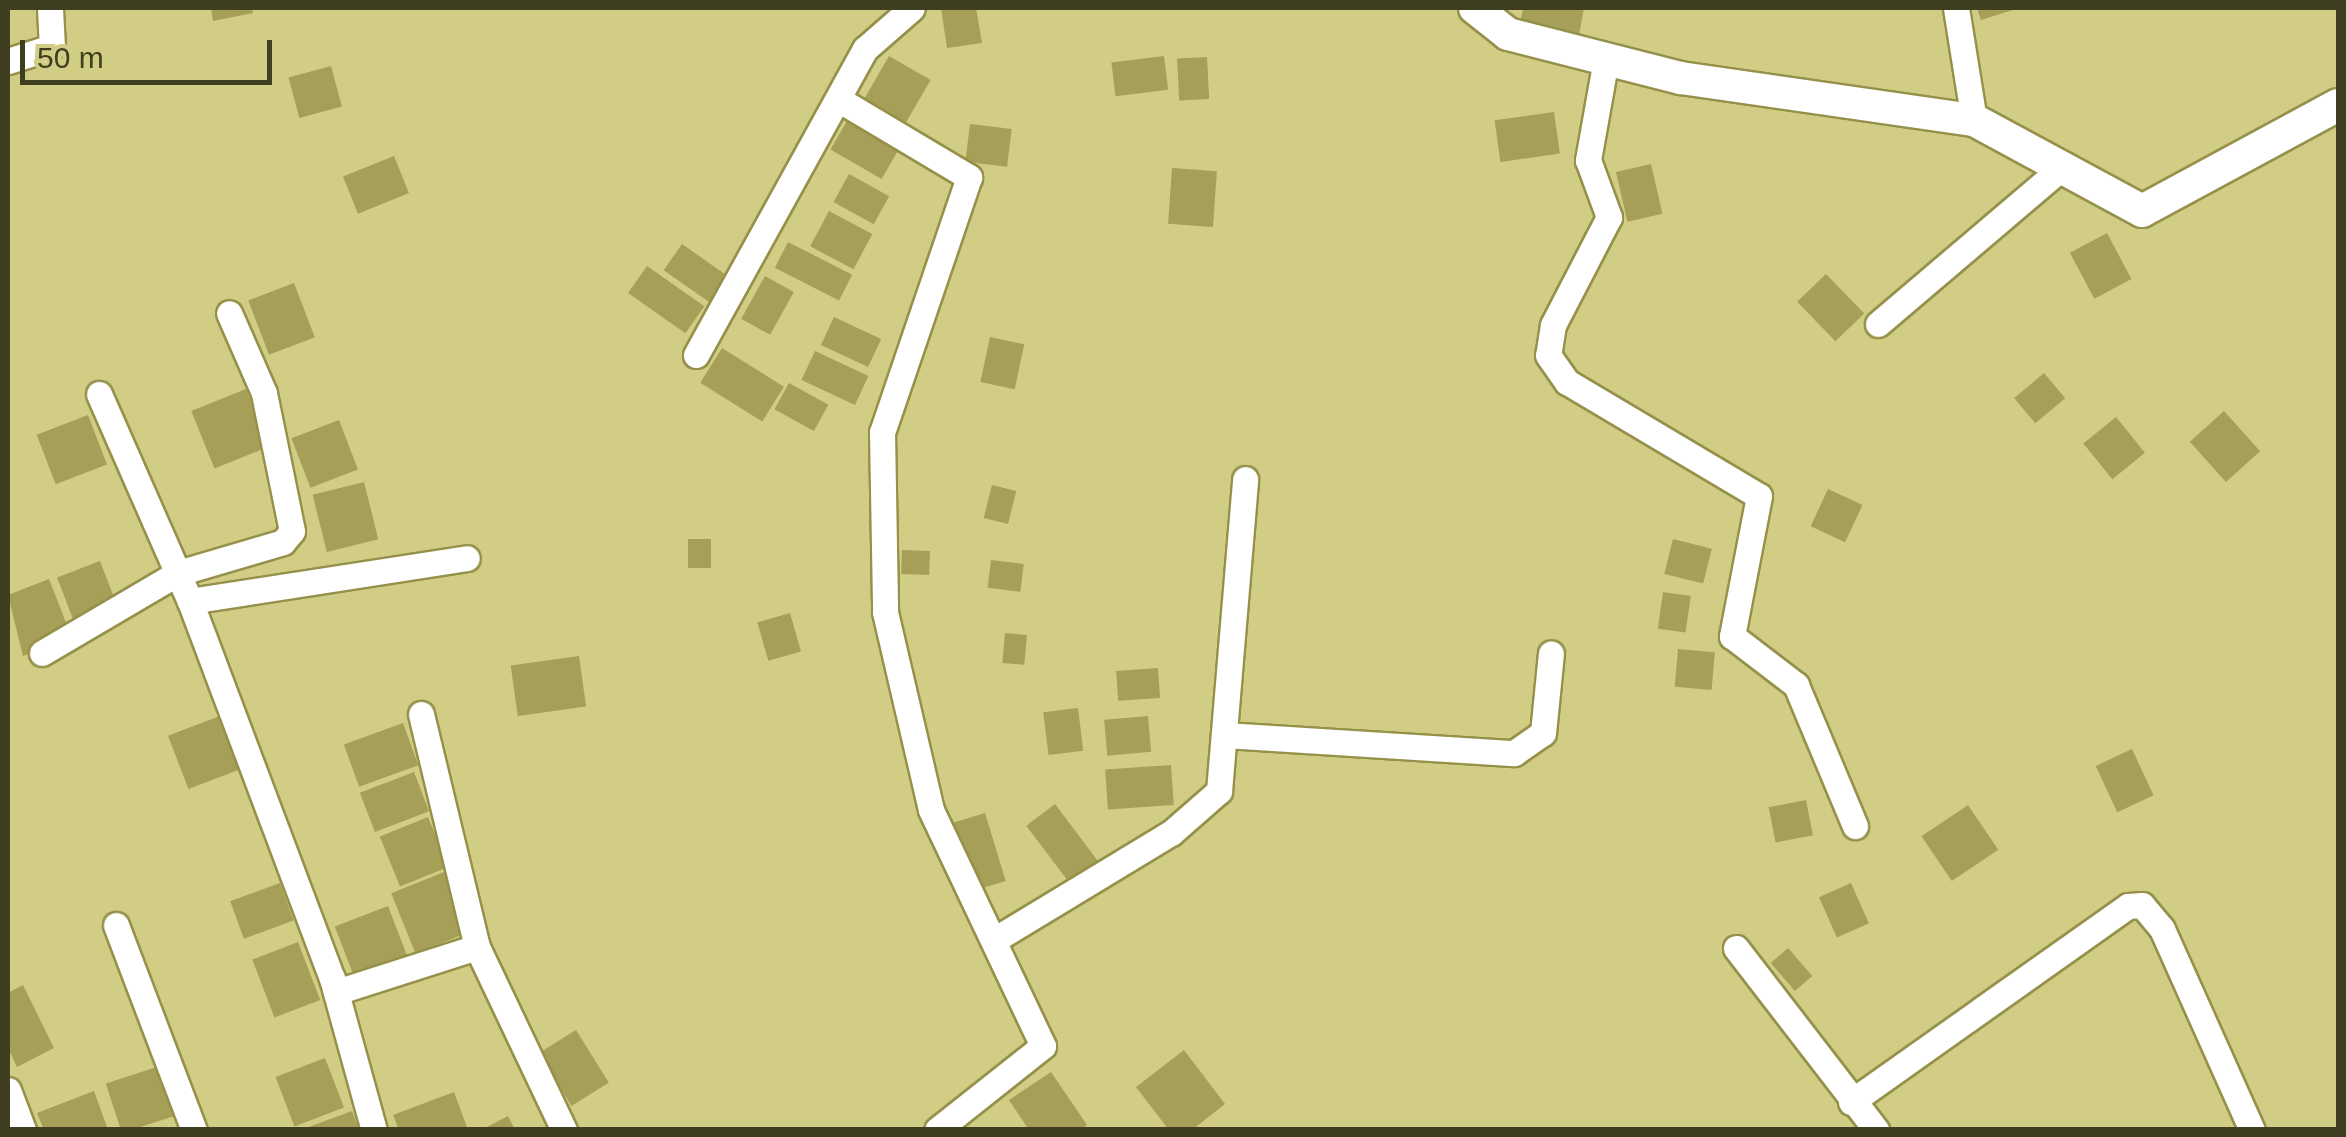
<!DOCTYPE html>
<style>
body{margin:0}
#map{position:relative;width:2346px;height:1137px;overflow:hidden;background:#d2cd84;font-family:Helvetica,sans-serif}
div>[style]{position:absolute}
.building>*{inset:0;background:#a59f58;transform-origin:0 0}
.roads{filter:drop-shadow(2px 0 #96914a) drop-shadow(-2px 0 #96914a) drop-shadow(0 2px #96914a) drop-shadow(0 -2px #96914a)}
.minor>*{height:25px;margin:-12.5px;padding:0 12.5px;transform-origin:12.5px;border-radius:12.5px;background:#fff}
.tertiary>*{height:32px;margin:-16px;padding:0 16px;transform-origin:16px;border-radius:16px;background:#fff}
span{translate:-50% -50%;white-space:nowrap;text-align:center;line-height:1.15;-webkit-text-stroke:8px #d2cd84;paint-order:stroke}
.frame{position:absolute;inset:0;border:10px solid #403e20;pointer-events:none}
.scale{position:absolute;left:20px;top:40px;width:252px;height:45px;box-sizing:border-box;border:5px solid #403e20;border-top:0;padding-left:12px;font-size:30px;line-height:35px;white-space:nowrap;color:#403e20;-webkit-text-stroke:8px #d2cd84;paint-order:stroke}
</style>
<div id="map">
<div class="building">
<div style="clip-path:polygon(211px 8px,252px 8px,253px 13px,213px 21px)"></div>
<div style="clip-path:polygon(941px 8px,976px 8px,982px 43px,947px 48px)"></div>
<div style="clip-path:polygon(1523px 8px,1584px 8px,1579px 35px,1520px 24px)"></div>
<div style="clip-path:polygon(1977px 8px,2019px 8px,1981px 20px)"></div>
<div style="left:889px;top:56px;width:48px;height:49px;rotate:30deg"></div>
<div style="left:1164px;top:56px;width:34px;height:53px;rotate:83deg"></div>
<div style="left:1207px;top:57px;width:42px;height:30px;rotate:87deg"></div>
<div style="left:331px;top:66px;width:42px;height:44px;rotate:75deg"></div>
<div style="left:1554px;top:112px;width:42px;height:60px;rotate:82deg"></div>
<div style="left:851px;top:114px;width:59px;height:41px;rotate:30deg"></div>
<div style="left:970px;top:124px;width:42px;height:38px;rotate:7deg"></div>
<div style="left:394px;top:156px;width:40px;height:55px;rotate:68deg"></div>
<div style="left:1651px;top:164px;width:51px;height:36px;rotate:77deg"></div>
<div style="left:1172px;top:168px;width:45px;height:56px;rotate:4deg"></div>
<div style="left:849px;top:174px;width:46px;height:32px;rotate:29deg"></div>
<div style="left:829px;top:211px;width:49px;height:40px;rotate:28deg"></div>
<div style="left:2107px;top:233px;width:52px;height:42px;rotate:62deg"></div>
<div style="left:788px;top:242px;width:72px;height:29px;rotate:27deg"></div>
<div style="left:682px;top:244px;width:63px;height:32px;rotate:35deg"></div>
<div style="left:647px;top:266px;width:70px;height:33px;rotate:35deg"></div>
<div style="left:1826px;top:274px;width:55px;height:40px;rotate:46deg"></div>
<div style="left:765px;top:276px;width:33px;height:49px;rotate:29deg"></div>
<div style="left:294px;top:283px;width:58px;height:49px;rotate:69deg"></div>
<div style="left:834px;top:317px;width:52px;height:31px;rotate:25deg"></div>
<div style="left:990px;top:337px;width:35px;height:46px;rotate:12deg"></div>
<div style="left:722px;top:348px;width:73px;height:41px;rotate:32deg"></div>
<div style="left:815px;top:351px;width:59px;height:32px;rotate:25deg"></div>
<div style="left:2044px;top:373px;width:33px;height:39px;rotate:50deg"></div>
<div style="left:789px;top:383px;width:45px;height:30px;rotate:29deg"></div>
<div style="left:246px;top:389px;width:62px;height:59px;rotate:68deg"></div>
<div style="left:2224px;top:411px;width:54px;height:46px;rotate:48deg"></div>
<div style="left:88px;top:415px;width:53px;height:55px;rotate:69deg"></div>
<div style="left:2116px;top:417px;width:46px;height:42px;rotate:51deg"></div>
<div style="left:339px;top:420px;width:53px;height:51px;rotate:69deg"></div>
<div style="left:364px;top:482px;width:59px;height:53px;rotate:76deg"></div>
<div style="left:992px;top:485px;width:25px;height:34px;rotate:14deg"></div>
<div style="left:1828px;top:489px;width:38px;height:41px;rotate:25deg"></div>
<div style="left:688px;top:539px;width:23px;height:29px"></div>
<div style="left:1673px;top:539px;width:40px;height:36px;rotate:14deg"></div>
<div style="left:902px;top:550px;width:28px;height:24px;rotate:2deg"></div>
<div style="left:991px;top:560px;width:33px;height:28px;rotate:7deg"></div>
<div style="left:100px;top:561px;width:53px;height:46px;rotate:69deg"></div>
<div style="clip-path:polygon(49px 579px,72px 638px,23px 656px,8px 595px)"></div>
<div style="left:1663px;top:592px;width:28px;height:37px;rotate:8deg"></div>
<div style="left:790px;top:613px;width:40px;height:34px;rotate:74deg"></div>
<div style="left:1005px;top:633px;width:22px;height:30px;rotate:5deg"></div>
<div style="left:1678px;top:649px;width:37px;height:38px;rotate:5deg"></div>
<div style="left:579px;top:656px;width:51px;height:69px;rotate:82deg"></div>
<div style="left:1158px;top:668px;width:30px;height:42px;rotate:86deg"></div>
<div style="left:1078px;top:708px;width:43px;height:35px;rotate:83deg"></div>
<div style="left:225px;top:714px;width:57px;height:61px;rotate:69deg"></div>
<div style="left:1148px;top:716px;width:36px;height:44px;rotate:85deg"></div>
<div style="left:403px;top:723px;width:45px;height:63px;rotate:70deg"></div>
<div style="left:2132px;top:749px;width:51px;height:40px;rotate:65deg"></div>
<div style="left:1171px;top:765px;width:40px;height:66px;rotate:86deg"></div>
<div style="left:414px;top:772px;width:42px;height:58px;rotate:69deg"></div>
<div style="left:1806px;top:800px;width:36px;height:38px;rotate:79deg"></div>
<div style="left:1055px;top:804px;width:76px;height:36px;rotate:53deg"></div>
<div style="left:1968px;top:805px;width:54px;height:56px;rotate:56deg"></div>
<div style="left:985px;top:813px;width:71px;height:37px;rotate:73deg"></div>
<div style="left:428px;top:817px;width:54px;height:52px;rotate:68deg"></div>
<div style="left:444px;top:872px;width:65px;height:57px;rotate:68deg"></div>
<div style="left:280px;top:883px;width:40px;height:53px;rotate:70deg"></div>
<div style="left:1851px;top:883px;width:44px;height:35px;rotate:66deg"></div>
<div style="left:388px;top:906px;width:53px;height:57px;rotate:69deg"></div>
<div style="left:298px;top:942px;width:62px;height:49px;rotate:69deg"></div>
<div style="left:1788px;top:948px;width:37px;height:23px;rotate:49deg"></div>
<div style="clip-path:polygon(23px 985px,54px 1048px,17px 1067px,8px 1048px,8px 993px)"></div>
<div style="left:576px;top:1030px;width:62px;height:44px;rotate:58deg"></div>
<div style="clip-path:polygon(1184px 1050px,1225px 1104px,1192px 1130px,1169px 1130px,1136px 1087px)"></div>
<div style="left:325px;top:1058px;width:53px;height:53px;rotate:69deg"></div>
<div style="left:160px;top:1066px;width:52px;height:57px;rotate:72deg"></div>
<div style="clip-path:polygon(1051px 1072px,1087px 1125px,1081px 1130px,1029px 1130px,1009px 1100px)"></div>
<div style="clip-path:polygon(94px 1091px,108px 1130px,44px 1130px,37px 1113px)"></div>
<div style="clip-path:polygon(454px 1092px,468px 1130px,399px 1130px,393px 1115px)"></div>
<div style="clip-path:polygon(352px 1111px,359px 1130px,303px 1130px,303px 1129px)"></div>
<div style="clip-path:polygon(508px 1116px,515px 1130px,481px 1130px)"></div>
</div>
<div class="roads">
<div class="minor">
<div style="left:1956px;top:8px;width:113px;rotate:80.9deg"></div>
<div style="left:1606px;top:59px;width:103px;rotate:100.1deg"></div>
<div style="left:1588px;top:160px;width:61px;rotate:69.8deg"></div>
<div style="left:1609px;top:217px;width:122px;rotate:117.4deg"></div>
<div style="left:1553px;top:325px;width:30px;rotate:99deg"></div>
<div style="left:1548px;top:355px;width:33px;rotate:55deg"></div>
<div style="left:1567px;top:382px;width:223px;rotate:30.7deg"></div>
<div style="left:1759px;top:496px;width:143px;rotate:100.9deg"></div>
<div style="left:1732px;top:636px;width:81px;rotate:37.4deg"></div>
<div style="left:1796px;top:685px;width:153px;rotate:67.3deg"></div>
<div style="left:8px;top:61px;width:46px;rotate:-17.7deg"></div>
<div style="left:52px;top:47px;width:39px;rotate:-93deg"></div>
<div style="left:843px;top:102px;width:147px;rotate:30.8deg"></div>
<div style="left:969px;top:177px;width:269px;rotate:108.8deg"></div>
<div style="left:882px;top:432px;width:180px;rotate:89deg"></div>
<div style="left:885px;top:612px;width:203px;rotate:76.9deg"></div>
<div style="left:931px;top:810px;width:261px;rotate:64.6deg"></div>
<div style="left:1043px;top:1046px;width:135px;rotate:141.6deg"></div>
<div style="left:1878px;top:324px;width:239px;rotate:-40.4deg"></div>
<div style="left:696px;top:355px;width:350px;rotate:-61.1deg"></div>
<div style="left:865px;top:49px;width:62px;rotate:-41.1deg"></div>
<div style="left:99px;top:394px;width:226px;rotate:66.3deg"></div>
<div style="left:190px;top:601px;width:403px;rotate:69.4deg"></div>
<div style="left:332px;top:978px;width:158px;rotate:74.6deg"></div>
<div style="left:190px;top:601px;width:280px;rotate:-8.8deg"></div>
<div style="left:42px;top:653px;width:158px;rotate:-30.5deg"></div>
<div style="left:178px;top:573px;width:109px;rotate:-16.4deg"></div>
<div style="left:283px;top:542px;width:14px;rotate:-51deg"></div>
<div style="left:292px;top:531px;width:141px;rotate:-101.5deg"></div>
<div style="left:264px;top:393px;width:87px;rotate:-113.6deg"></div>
<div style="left:421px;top:714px;width:240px;rotate:76.5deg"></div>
<div style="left:1225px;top:735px;width:290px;rotate:3.6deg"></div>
<div style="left:1514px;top:753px;width:35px;rotate:-35deg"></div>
<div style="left:1543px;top:733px;width:80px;rotate:-84.3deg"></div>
<div style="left:116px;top:925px;width:219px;rotate:69.2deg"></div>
<div style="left:994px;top:940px;width:207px;rotate:-31.2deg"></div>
<div style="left:1171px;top:833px;width:64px;rotate:-41.2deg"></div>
<div style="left:1219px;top:791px;width:313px;rotate:-85.2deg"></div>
<div style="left:1736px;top:948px;width:230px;rotate:52.4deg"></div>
<div style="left:336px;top:992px;width:148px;rotate:-17.7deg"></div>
<div style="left:477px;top:947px;width:203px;rotate:64.6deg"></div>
<div style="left:8px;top:1090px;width:43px;rotate:69.4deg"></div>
<div style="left:1851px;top:1102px;width:339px;rotate:-35.3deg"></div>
<div style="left:2128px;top:906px;width:14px;rotate:-4deg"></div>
<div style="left:2142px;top:905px;width:31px;rotate:50deg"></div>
<div style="left:2162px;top:929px;width:220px;rotate:65.9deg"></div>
</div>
<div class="tertiary">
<div style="left:1475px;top:8px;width:42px;rotate:38.2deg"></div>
<div style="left:1508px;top:34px;width:179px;rotate:14.3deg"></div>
<div style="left:1681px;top:78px;width:296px;rotate:8.2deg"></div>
<div style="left:1974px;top:120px;width:191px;rotate:28.4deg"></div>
<div style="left:2142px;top:211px;width:223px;rotate:-28.4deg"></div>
</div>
</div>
<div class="frame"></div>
<div class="scale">50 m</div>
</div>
